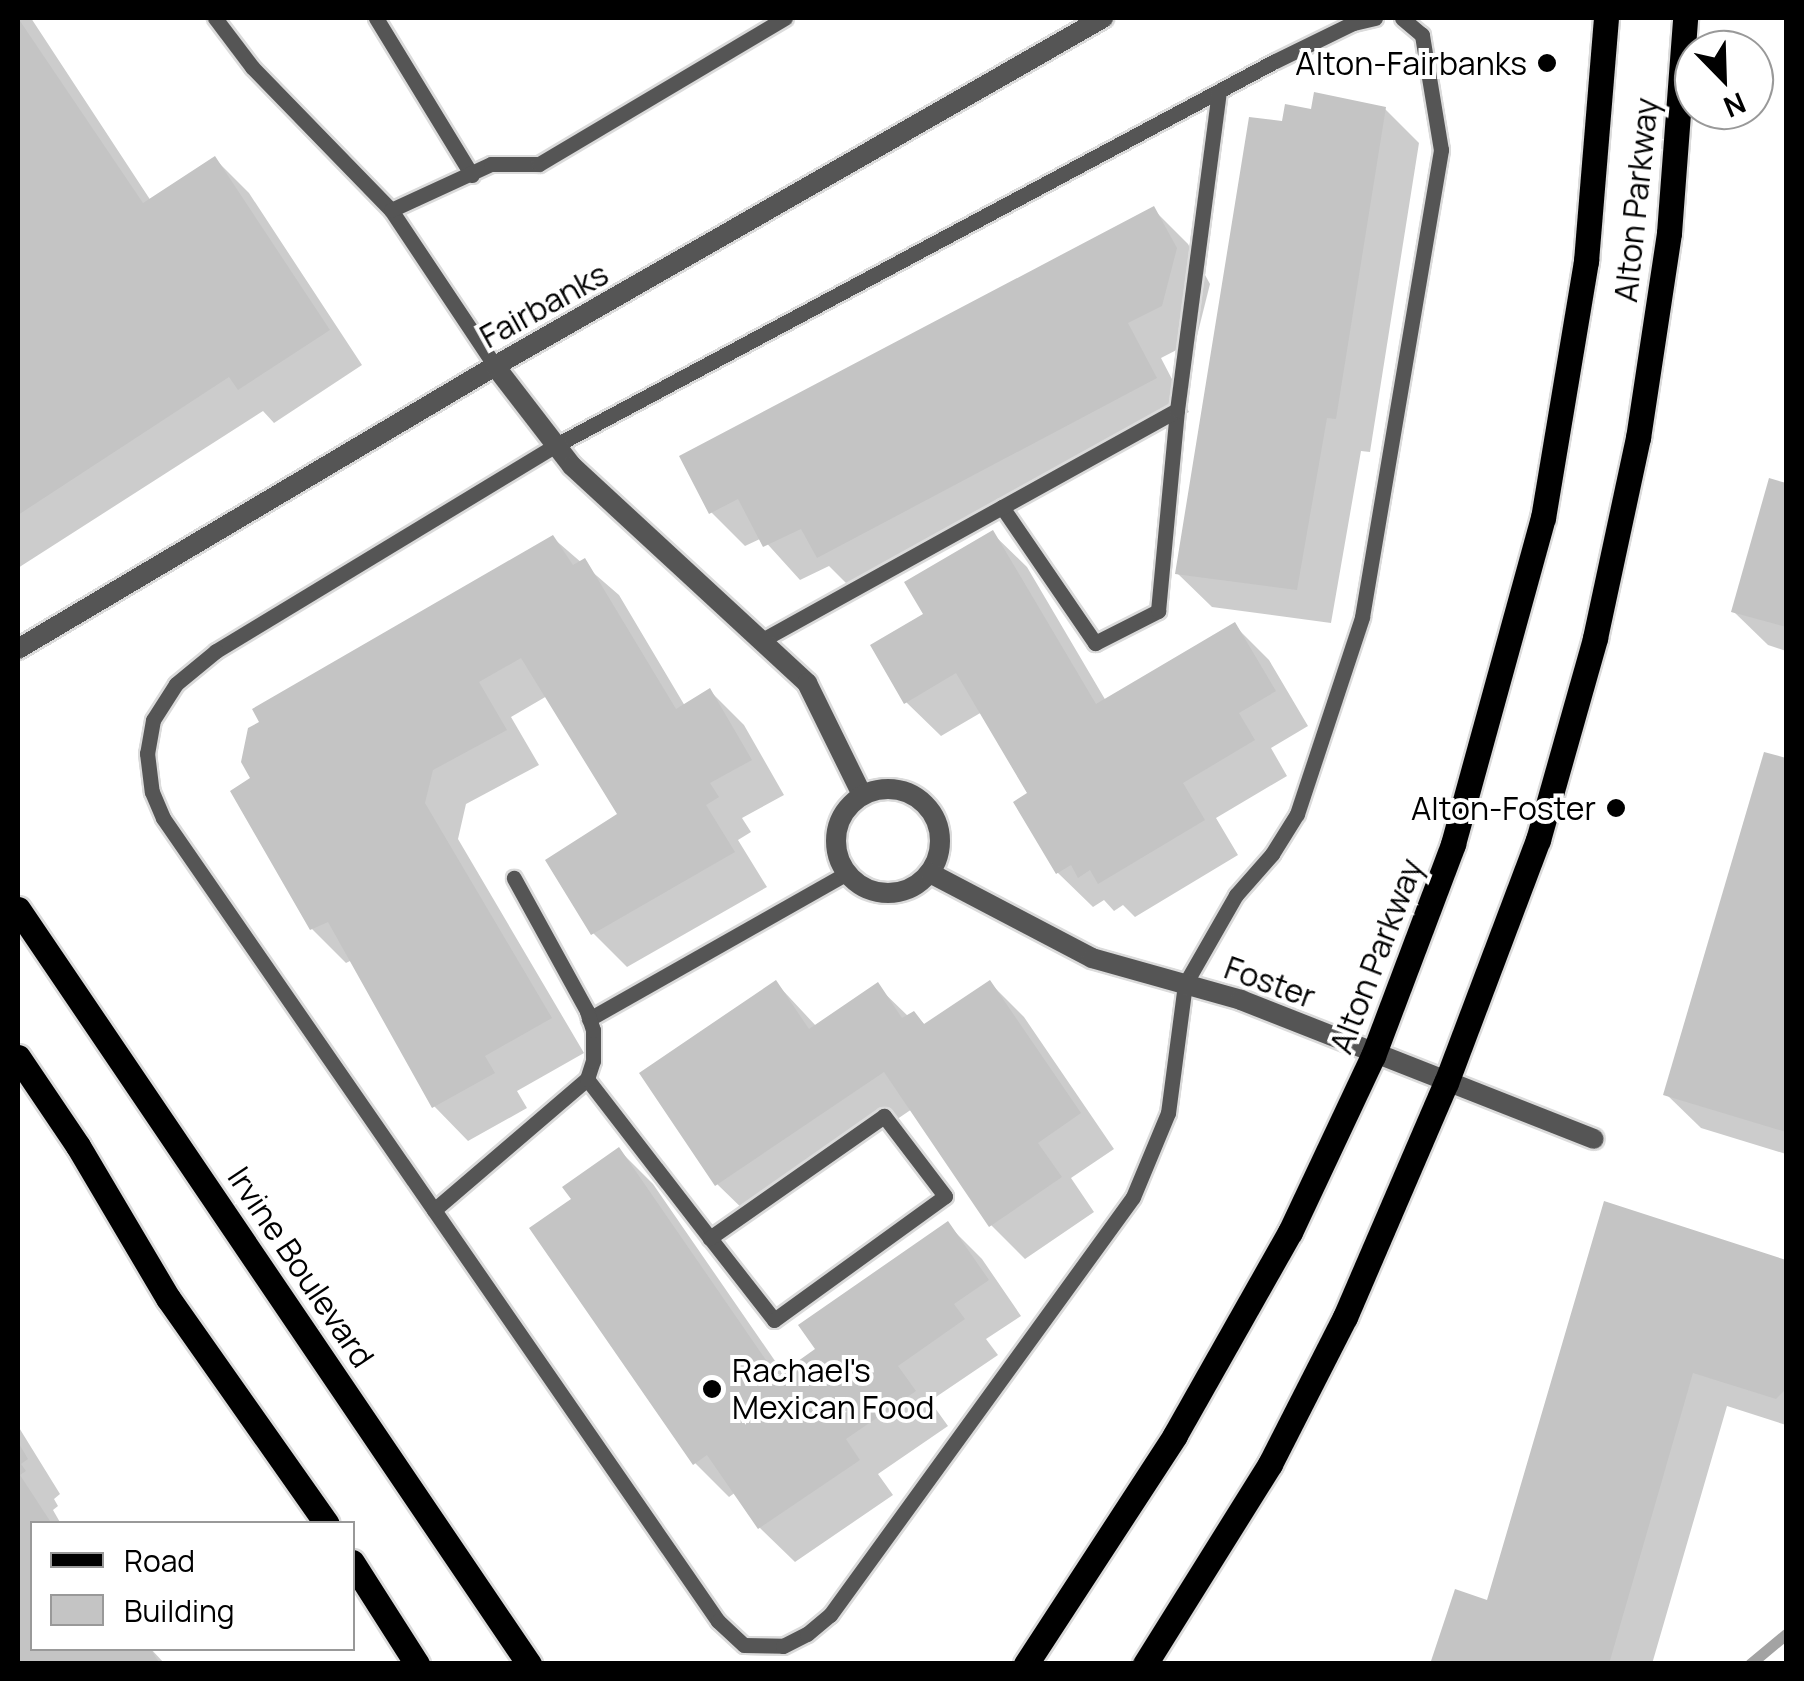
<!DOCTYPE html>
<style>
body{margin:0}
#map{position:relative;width:1804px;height:1681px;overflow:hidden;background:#fff;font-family:Manrope,sans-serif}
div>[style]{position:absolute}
.shadow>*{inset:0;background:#0003}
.stream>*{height:11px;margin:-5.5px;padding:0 5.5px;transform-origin:5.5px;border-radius:5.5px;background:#a3a3a3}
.building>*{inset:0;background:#c4c4c4}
.roads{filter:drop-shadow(2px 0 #dbdbdb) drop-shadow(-2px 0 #dbdbdb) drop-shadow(0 2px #dbdbdb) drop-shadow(0 -2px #dbdbdb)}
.service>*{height:15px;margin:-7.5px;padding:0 7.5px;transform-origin:7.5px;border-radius:7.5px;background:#555}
.minor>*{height:20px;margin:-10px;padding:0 10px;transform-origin:10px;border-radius:10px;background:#555}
.minor>.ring{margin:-10px;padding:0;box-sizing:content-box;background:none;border:20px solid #555;border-radius:50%}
.tertiary>*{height:20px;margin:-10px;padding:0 10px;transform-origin:10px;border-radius:10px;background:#555}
.primary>*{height:25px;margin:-12.5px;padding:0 12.5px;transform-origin:12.5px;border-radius:12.5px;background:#000}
.dots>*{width:28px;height:28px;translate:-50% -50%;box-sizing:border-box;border:5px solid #fff;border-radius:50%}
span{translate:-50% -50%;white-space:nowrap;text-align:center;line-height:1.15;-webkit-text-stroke:8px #fff;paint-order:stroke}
.poi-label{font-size:32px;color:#000}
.right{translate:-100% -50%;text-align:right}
.left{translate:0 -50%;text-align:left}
.street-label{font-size:32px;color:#000}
.frame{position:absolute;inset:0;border:20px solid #000;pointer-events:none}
.legend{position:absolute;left:30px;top:1521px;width:325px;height:130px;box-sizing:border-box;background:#fff;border:2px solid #999;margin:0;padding:12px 18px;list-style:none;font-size:30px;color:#000}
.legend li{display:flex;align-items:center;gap:20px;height:50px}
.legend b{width:50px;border:2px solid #999}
.north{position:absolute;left:1674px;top:30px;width:100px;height:100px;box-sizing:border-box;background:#fff;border:2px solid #999;border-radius:50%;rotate:157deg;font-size:28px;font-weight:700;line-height:40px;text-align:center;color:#000}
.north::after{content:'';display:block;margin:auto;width:35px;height:45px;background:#000;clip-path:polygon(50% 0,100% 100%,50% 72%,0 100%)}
</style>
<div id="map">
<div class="shadow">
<div style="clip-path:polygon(18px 18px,31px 18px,151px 201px,215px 159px,249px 193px,362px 365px,274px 423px,263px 411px,18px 568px)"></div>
<div style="clip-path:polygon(1385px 109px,1419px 143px,1370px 452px,1361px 451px,1331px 623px,1212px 607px,1177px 573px,1284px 124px,1312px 112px)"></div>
<div style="clip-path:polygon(1154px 210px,1188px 244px,1210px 284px,1196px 340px,1161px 358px,1189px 412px,853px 590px,829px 566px,800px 580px,762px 538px,745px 546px,711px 512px)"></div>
<div style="clip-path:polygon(1771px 481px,1786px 485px,1786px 651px,1768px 645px,1733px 611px)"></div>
<div style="clip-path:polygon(992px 533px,1027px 567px,1106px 701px,1234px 625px,1269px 660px,1308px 726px,1271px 748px,1287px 776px,1216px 818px,1238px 855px,1135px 917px,1123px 905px,1114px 911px,1104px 900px,1093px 907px,1058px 873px,1031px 794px,982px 712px,941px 736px,906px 702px,926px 615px)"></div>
<div style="clip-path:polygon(553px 538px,619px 595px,685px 706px,710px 691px,744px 725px,784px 795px,742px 818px,751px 832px,738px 840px,767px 887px,627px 967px,593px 933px,621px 815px,547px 696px,511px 717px,539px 765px,466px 804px,458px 839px,584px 1053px,517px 1091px,527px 1108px,468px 1141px,434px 1106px,352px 960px,346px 963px,312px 929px)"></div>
<div style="clip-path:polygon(1765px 755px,1786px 761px,1786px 1154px,1701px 1128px,1666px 1094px)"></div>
<div style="clip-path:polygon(776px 983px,817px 1027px,877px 986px,909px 1017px,914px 1014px,926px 1026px,990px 983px,1024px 1017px,1114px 1149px,1071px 1178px,1094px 1212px,1025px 1259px,991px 1225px,912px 1109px,752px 1218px,717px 1184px)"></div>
<div style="clip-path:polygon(619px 1150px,653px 1184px,784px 1374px,818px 1350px,948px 1225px,982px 1259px,1021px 1316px,986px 1339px,998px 1355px,930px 1401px,948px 1426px,878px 1474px,893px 1495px,795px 1562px,760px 1528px,736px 1492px,729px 1497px,695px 1463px,575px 1199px)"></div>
<div style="clip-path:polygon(1606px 1204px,1786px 1263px,1786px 1425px,1727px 1406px,1652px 1664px,1432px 1664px,1489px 1603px)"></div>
<div style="clip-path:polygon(18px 1426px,60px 1494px,54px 1499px,58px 1506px,53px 1510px,61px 1524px,32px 1524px,32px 1648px,150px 1648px,165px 1664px,18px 1664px)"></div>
</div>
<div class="stream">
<div style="left:1750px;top:1664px;width:47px;rotate:-39.8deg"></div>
</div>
<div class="building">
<div style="clip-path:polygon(18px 18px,143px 203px,215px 156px,330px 330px,238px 390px,229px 377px,18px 515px)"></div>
<div style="clip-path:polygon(1314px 92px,1386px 107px,1336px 419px,1327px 418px,1297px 590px,1175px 574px,1249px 117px,1282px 121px,1285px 104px,1311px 109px)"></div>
<div style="clip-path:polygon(1154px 206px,1177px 248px,1162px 306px,1128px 323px,1157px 378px,817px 558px,801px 529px,763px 547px,738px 499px,709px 514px,679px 456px)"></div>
<div style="clip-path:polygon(1769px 478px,1786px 483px,1786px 627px,1731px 612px)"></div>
<div style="clip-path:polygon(993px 530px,1096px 704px,1235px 622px,1276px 691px,1239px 713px,1255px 740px,1183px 783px,1205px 820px,1098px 884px,1090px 870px,1078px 878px,1071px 865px,1056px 874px,1013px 802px,1027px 793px,956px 673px,904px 704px,870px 645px,923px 614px,904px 582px)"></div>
<div style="clip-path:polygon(553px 535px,573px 565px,585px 558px,676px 709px,710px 688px,752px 760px,710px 783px,719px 797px,706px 805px,735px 852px,591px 935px,545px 860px,617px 814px,521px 658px,479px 682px,507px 730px,433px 770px,425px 803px,552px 1018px,485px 1056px,495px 1073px,432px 1108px,328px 922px,310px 930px,230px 791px,250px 778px,241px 762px,248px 728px,259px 722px,252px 709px)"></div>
<div style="clip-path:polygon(1764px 752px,1786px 758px,1786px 1132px,1663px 1095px)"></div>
<div style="clip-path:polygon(776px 980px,809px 1029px,878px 982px,902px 1018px,914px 1011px,924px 1024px,990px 980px,1081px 1113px,1038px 1143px,1062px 1177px,989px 1227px,884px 1072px,715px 1186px,639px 1073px)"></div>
<div style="clip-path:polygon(619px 1147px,777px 1376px,815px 1349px,798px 1325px,948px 1221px,989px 1280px,954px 1304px,965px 1319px,898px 1366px,916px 1391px,846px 1439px,860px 1460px,758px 1529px,707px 1455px,693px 1465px,529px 1228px,571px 1199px,562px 1187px)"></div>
<div style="clip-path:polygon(1604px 1201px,1786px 1260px,1786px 1389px,1776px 1399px,1693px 1373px,1609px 1664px,1430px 1664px,1455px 1589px,1487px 1600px)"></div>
<div style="clip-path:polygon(18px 1442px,28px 1459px,21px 1464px,26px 1471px,20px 1475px,52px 1524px,32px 1524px,32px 1648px,150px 1648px,160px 1664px,18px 1664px)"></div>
</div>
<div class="roads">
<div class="service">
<div style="left:215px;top:18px;width:61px;rotate:52.9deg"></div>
<div style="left:252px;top:67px;width:199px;rotate:45.8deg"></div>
<div style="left:376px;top:18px;width:184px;rotate:58.6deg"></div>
<div style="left:1375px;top:18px;width:23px;rotate:167deg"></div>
<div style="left:1353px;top:23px;width:87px;rotate:154deg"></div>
<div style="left:1275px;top:61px;width:815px;rotate:151.89deg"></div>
<div style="left:556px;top:445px;width:398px;rotate:148.8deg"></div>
<div style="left:216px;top:651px;width:52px;rotate:140.5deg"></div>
<div style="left:176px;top:684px;width:43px;rotate:122.6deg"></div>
<div style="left:153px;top:720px;width:34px;rotate:100deg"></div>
<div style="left:147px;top:753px;width:39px;rotate:83deg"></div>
<div style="left:152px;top:792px;width:28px;rotate:67deg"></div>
<div style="left:163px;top:818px;width:976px;rotate:55.35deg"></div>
<div style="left:718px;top:1621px;width:35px;rotate:43deg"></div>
<div style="left:744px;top:1645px;width:39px;rotate:1deg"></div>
<div style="left:783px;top:1646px;width:27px;rotate:-27deg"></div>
<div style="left:807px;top:1634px;width:30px;rotate:-40deg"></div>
<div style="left:830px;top:1615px;width:516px;rotate:-54.06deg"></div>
<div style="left:1133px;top:1197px;width:91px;rotate:-67.4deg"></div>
<div style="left:1168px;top:1113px;width:130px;rotate:-82.5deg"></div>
<div style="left:1185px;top:984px;width:103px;rotate:-60.2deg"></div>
<div style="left:1236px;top:895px;width:55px;rotate:-48.7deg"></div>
<div style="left:1272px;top:854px;width:47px;rotate:-58deg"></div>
<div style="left:1297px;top:814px;width:207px;rotate:-71.7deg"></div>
<div style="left:1362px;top:617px;width:474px;rotate:-80.4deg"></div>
<div style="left:1441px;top:150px;width:117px;rotate:-99.4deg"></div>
<div style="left:1422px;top:35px;width:26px;rotate:-140deg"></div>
<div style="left:495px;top:366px;width:187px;rotate:-123.7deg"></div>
<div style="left:391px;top:210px;width:110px;rotate:-24.7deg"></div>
<div style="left:491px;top:164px;width:48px"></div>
<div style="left:539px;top:164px;width:286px;rotate:-30.7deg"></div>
<div style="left:1002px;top:507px;width:165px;rotate:55.6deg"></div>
<div style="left:1095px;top:643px;width:71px;rotate:-26.9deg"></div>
<div style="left:1158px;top:611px;width:202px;rotate:-84.6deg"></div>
<div style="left:764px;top:639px;width:472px;rotate:-29deg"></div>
<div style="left:1177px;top:410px;width:321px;rotate:-82.5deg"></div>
<div style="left:589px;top:1019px;width:296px;rotate:-29.5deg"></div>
<div style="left:587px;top:1079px;width:201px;rotate:52.3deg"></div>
<div style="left:710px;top:1238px;width:104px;rotate:52deg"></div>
<div style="left:774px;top:1320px;width:211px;rotate:-35.9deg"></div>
<div style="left:945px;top:1196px;width:101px;rotate:-127.3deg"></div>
<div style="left:884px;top:1116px;width:213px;rotate:145deg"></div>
<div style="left:434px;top:1210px;width:201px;rotate:-40.6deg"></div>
<div style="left:587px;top:1079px;width:19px;rotate:-72deg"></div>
<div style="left:593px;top:1061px;width:31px;rotate:-90deg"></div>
<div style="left:593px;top:1030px;width:20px;rotate:-108deg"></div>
<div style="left:587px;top:1011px;width:152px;rotate:-118.8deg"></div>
</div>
<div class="minor">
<div style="left:495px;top:366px;width:126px;rotate:52.4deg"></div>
<div style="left:572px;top:466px;width:320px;rotate:42.7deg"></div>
<div style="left:807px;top:683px;width:125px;rotate:63.8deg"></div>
<div class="ring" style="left:836px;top:789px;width:84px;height:84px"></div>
<div style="left:930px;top:873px;width:183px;rotate:27.7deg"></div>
<div style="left:1092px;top:958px;width:155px;rotate:15.7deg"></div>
<div style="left:1241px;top:1000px;width:379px;rotate:21.5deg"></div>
</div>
<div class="tertiary">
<div style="left:18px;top:649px;width:555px;rotate:-30.68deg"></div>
<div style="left:495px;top:366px;width:701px;rotate:-29.79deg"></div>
</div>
<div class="primary">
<div style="left:18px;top:909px;width:912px;rotate:55.91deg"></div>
<div style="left:18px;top:1057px;width:107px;rotate:56deg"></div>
<div style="left:78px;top:1146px;width:177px;rotate:59.4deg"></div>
<div style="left:168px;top:1298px;width:276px;rotate:54.9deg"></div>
<div style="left:352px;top:1562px;width:121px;rotate:57.5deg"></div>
<div style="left:1026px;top:1664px;width:273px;rotate:-56.9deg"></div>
<div style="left:1175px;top:1435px;width:233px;rotate:-60.5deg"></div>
<div style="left:1290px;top:1232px;width:195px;rotate:-64.8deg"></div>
<div style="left:1373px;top:1056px;width:227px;rotate:-69.3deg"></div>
<div style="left:1453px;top:844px;width:338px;rotate:-74.6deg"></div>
<div style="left:1543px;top:518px;width:261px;rotate:-80.5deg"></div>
<div style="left:1586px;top:261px;width:244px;rotate:-85.3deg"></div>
<div style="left:1145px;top:1664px;width:236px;rotate:-58deg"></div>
<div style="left:1270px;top:1464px;width:165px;rotate:-63deg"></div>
<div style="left:1345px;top:1317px;width:255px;rotate:-66.7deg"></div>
<div style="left:1446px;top:1083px;width:260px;rotate:-69.3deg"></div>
<div style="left:1538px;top:840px;width:210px;rotate:-74.2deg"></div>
<div style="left:1595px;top:638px;width:205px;rotate:-77.9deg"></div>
<div style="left:1638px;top:438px;width:207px;rotate:-81.4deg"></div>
<div style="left:1669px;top:233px;width:216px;rotate:-85.7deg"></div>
</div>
</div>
<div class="dots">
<div style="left:1547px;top:63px;background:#000"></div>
<div style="left:1616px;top:808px;background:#000"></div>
<div style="left:712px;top:1389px;background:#000"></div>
</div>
<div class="poi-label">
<span class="right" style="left:1527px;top:63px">Alton-Fairbanks</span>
<span class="right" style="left:1596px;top:808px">Alton-Foster</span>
<span class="left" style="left:732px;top:1389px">Rachael's<br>Mexican Food</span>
</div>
<div class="street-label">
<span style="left:1636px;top:200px;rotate:-84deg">Alton Parkway</span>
<span style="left:544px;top:305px;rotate:-29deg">Fairbanks</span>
<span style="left:1376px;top:956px;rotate:-69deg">Alton Parkway</span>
<span style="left:1270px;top:982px;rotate:20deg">Foster</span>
<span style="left:301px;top:1267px;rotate:56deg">Irvine Boulevard</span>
</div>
<div class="frame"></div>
<ul class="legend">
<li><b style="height:12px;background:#000"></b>Road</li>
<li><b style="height:28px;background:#c4c4c4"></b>Building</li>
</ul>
<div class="north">N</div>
</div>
